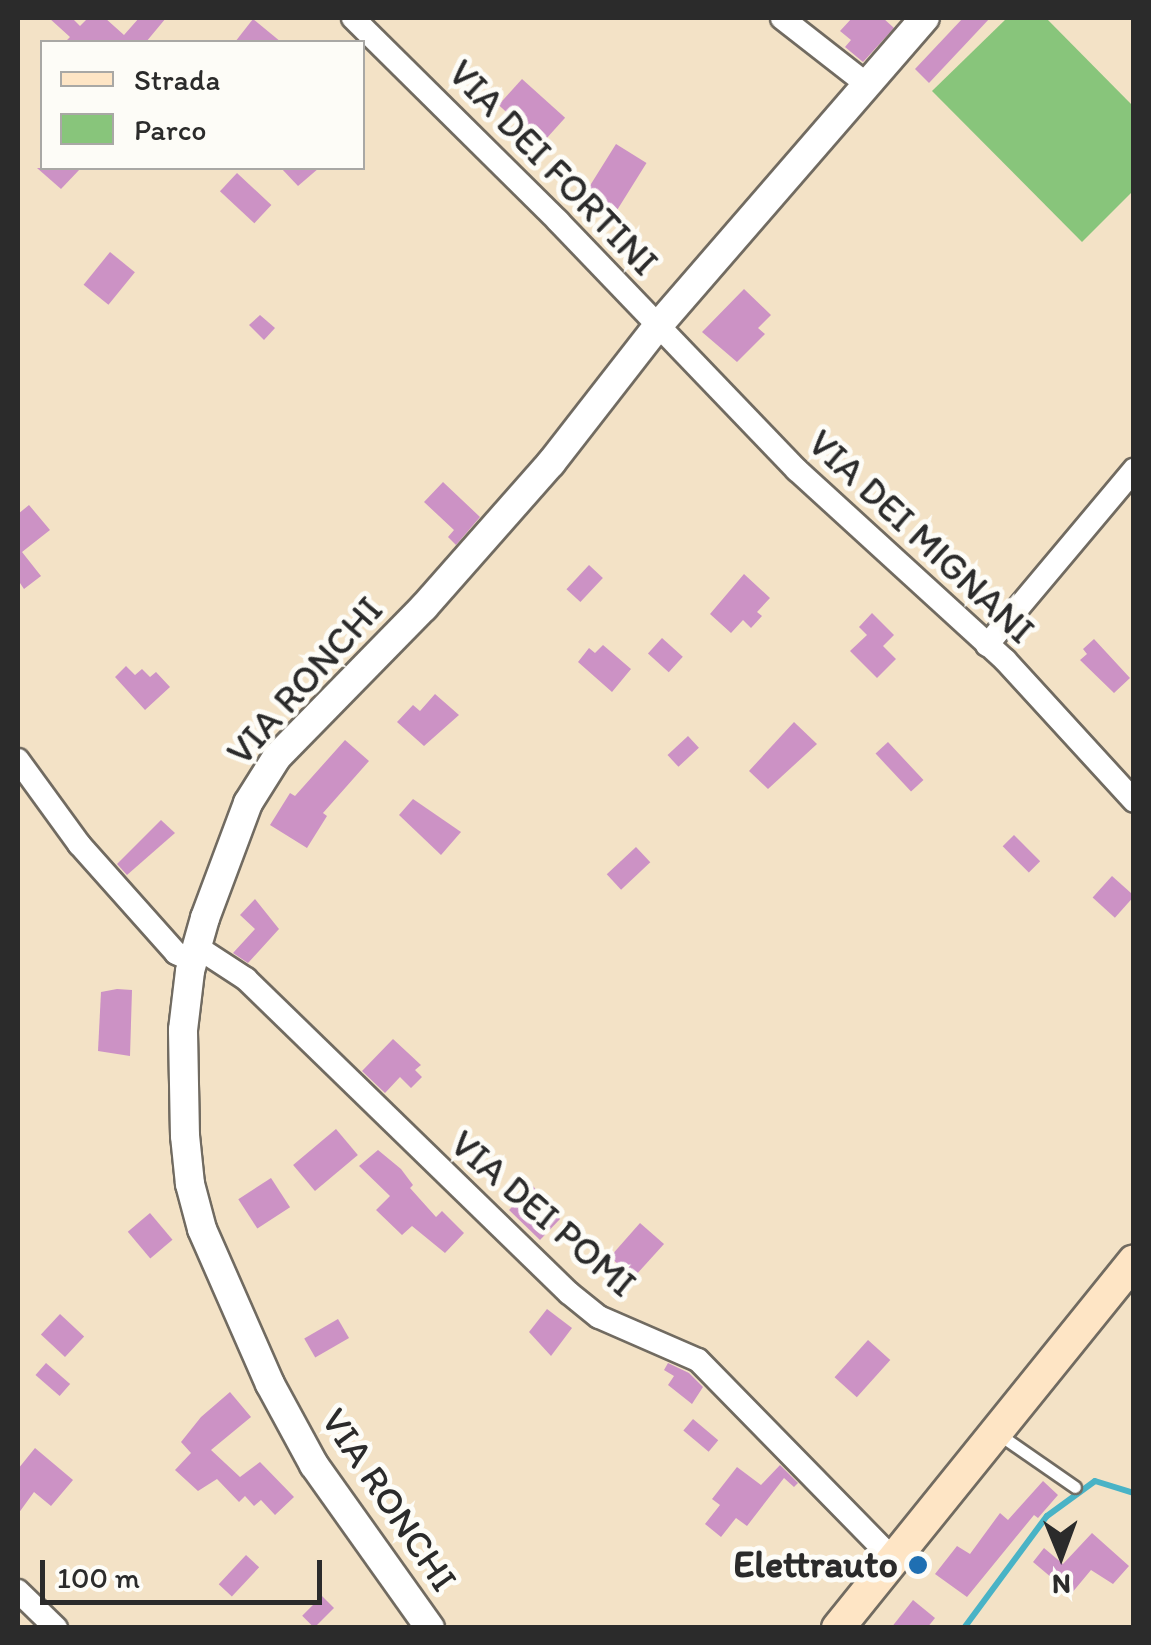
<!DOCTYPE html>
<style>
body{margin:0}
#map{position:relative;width:1151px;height:1645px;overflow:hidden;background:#f3e2c6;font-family:Itim,sans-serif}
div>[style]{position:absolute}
.green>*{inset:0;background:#88c57b}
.stream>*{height:6px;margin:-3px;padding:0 3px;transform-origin:3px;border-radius:3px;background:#49b3c6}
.building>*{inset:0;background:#cc92c5;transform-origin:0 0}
.roads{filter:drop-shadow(2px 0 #716b61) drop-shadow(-2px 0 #716b61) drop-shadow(0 2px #716b61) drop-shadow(0 -2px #716b61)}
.service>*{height:11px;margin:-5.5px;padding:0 5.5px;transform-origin:5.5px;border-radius:5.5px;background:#fff}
.minor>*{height:22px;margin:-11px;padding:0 11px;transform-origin:11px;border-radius:11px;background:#fff}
.tertiary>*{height:28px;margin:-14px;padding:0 14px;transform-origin:14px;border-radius:14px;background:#fff}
.secondary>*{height:32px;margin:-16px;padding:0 16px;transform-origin:16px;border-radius:16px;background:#fee5c5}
.dots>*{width:28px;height:28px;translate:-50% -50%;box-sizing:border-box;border:5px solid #fdfcf7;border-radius:50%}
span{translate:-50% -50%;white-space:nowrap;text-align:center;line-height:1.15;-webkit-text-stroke:10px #fdfcf7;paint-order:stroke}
.street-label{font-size:38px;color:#2b2b2b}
.poi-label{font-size:38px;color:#2b2b2b;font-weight:700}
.right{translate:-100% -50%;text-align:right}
.frame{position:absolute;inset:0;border:20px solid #2b2b2b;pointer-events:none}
.legend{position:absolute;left:40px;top:40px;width:325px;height:130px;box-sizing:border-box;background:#fdfcf7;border:2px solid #a9a8a5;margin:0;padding:12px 18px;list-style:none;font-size:30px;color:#2b2b2b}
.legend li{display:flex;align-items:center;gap:20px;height:50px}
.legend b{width:50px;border:2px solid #a9a8a5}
.north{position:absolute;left:1011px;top:1505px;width:100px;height:100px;-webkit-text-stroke:8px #fdfcf7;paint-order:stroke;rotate:179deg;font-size:28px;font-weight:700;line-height:40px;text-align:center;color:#2b2b2b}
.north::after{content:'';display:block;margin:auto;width:35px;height:45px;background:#2b2b2b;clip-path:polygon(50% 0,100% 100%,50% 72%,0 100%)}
.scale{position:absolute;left:40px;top:1560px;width:282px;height:45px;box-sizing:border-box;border:5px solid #2b2b2b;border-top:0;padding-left:12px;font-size:30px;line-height:35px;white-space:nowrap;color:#2b2b2b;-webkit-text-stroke:8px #fdfcf7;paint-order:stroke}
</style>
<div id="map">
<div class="green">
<div style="clip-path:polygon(1007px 18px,1046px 18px,1133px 106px,1133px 191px,1082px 242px,932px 91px)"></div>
</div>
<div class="stream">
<div style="left:964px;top:1628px;width:139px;rotate:-53.5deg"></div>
<div style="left:1047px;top:1516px;width:59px;rotate:-36.1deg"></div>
<div style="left:1095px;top:1481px;width:41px;rotate:17.1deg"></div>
</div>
<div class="building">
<div style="clip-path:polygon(49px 18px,72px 18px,80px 26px,88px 18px,105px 18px,124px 35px,139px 18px,166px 18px,146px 42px,65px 42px,70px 37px)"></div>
<div style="clip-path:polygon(852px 18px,883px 18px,894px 28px,863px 62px,845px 47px,851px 40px,840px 31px)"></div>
<div style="clip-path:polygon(963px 18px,990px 18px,929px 83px,915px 69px)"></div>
<div style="clip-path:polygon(253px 19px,281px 42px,235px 42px)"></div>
<div style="left:522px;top:79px;width:58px;height:35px;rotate:42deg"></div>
<div style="left:616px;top:144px;width:36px;height:56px;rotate:32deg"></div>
<div style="clip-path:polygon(37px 168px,81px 168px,61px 189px)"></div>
<div style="clip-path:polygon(281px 168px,319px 168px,298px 186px)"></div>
<div style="left:237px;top:173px;width:47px;height:25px;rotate:43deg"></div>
<div style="left:110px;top:252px;width:32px;height:42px;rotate:39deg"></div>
<div style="clip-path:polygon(744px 289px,771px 315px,758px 328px,765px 334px,737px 362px,702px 332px)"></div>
<div style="clip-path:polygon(260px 315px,275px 328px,264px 340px,249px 325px)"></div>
<div style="clip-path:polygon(443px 482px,480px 517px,456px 545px,448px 537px,454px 530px,424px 502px)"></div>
<div style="clip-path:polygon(29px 505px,50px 530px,22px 552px,41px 576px,24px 589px,18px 580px,18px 514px)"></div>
<div style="left:589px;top:565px;width:19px;height:33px;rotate:43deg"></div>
<div style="clip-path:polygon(744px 574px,770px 598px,757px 612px,762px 616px,751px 628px,743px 620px,731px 633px,710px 614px)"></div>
<div style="clip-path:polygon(872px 613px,894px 635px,883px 646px,896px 659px,877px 678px,850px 651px,867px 635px,859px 627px)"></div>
<div style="left:662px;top:638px;width:28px;height:21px;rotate:42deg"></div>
<div style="clip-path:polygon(1094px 639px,1130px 678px,1114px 693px,1080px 660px,1087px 654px,1083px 649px)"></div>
<div style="clip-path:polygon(603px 645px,631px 669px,612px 692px,578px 662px,589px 648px,595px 653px)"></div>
<div style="clip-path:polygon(126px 666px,135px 675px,142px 669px,150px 677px,156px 672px,170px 687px,145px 710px,115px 677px)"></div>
<div style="clip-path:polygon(435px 694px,459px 715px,424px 746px,397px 722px,413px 705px,420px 711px)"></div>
<div style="clip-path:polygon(794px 722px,817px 744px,768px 789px,749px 771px)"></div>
<div style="left:688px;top:736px;width:16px;height:28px;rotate:47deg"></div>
<div style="clip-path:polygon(345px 740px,369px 761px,323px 813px,327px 816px,307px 848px,270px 825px,290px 793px,295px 796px)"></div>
<div style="left:888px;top:742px;width:52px;height:17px;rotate:47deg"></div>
<div style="clip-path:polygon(413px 799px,461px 832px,441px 855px,399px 815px)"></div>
<div style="clip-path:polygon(161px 820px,175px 833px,127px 875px,117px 864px)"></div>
<div style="left:1014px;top:835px;width:37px;height:16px;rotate:45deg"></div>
<div style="left:636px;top:847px;width:21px;height:40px;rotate:47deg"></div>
<div style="left:1112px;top:876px;width:30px;height:29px;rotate:42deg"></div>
<div style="clip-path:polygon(255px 899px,279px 929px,248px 963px,233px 953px,255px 929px,240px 915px)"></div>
<div style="clip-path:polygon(117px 989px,132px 990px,130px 1056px,98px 1051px,101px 992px)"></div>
<div style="clip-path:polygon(393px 1039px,421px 1065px,415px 1070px,422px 1077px,411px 1088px,400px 1077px,385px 1093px,362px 1071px)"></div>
<div style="left:336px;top:1129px;width:34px;height:56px;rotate:50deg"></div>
<div style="clip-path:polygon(378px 1150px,401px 1169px,413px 1185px,410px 1188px,436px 1217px,442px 1211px,464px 1233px,445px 1253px,412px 1226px,402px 1235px,376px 1210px,390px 1196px,359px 1166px)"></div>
<div style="left:271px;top:1178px;width:35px;height:39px;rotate:57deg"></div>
<div style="clip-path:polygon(533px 1186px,560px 1219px,540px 1240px,509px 1210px)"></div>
<div style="left:150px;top:1213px;width:35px;height:29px;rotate:50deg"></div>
<div style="clip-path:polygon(640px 1223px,664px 1244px,635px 1276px,630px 1275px,610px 1257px)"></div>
<div style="clip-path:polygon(547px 1309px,572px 1328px,551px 1356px,529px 1332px)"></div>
<div style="left:60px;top:1314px;width:33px;height:28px;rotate:43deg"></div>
<div style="left:338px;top:1319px;width:22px;height:39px;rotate:60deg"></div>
<div style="left:868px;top:1340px;width:30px;height:50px;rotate:42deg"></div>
<div style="left:46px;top:1363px;width:32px;height:16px;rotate:41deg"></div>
<div style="clip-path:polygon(668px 1363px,689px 1373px,703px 1387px,692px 1404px,668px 1385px,674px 1376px,664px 1370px)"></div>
<div style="clip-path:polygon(230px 1392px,251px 1417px,211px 1450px,240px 1477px,260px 1462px,294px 1497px,275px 1515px,261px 1500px,254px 1506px,245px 1496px,239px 1502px,217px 1479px,198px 1491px,175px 1470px,191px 1453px,181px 1442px,201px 1417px)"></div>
<div style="left:693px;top:1419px;width:33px;height:15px;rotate:40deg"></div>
<div style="clip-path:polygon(35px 1448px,73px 1480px,51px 1506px,34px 1492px,18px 1514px,18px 1469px)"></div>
<div style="clip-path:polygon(780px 1465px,798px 1483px,794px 1487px,784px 1478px,747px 1526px,736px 1518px,721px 1537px,705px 1524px,720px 1505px,712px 1499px,737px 1467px,761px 1485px)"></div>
<div style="clip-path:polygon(1043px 1481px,1058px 1495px,1038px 1518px,1034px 1515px,967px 1597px,935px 1574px,957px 1546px,970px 1554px,1000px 1513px,1008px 1520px)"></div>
<div style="clip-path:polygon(1092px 1533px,1129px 1566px,1113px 1584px,1091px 1570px,1071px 1594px,1033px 1562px,1044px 1548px,1063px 1564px)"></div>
<div style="left:246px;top:1555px;width:18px;height:40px;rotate:43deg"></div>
<div style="left:322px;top:1596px;width:17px;height:28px;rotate:45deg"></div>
<div style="clip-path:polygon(913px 1600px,935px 1618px,927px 1628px,891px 1628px)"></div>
</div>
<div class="roads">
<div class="service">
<div style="left:1000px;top:1435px;width:91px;rotate:34.7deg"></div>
</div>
<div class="minor">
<div style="left:353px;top:18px;width:289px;rotate:44.7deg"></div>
<div style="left:558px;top:221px;width:345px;rotate:46.2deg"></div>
<div style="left:797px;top:470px;width:282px;rotate:42.4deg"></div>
<div style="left:1005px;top:660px;width:191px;rotate:47.5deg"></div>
<div style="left:782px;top:18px;width:104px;rotate:38deg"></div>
<div style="left:987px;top:645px;width:229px;rotate:-50deg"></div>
<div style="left:18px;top:760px;width:104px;rotate:54deg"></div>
<div style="left:79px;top:844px;width:146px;rotate:48.3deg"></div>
<div style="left:176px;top:953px;width:19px;rotate:25deg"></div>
<div style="left:197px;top:947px;width:59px;rotate:33.1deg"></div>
<div style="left:246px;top:979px;width:450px;rotate:44.2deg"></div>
<div style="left:569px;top:1293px;width:38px;rotate:39deg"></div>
<div style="left:599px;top:1317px;width:108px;rotate:23.5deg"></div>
<div style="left:698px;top:1360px;width:279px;rotate:45.6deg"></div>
<div style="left:18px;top:1591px;width:53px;rotate:44.2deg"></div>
</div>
<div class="tertiary">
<div style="left:430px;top:1628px;width:200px;rotate:-125.4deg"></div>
<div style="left:314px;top:1465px;width:92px;rotate:-118.5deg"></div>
<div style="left:270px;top:1384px;width:169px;rotate:-113.7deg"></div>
<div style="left:202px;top:1229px;width:47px;rotate:-104.9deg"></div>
<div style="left:190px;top:1184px;width:48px;rotate:-95.9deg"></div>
<div style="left:185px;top:1136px;width:106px;rotate:-91.1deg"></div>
<div style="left:183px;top:1030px;width:59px;rotate:-83.2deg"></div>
<div style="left:190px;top:971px;width:55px;rotate:-74.2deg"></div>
<div style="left:205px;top:918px;width:123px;rotate:-69.5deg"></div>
<div style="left:248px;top:803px;width:54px;rotate:-57.8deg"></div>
<div style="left:277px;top:757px;width:210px;rotate:-45.6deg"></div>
<div style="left:424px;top:607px;width:192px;rotate:-48.6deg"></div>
<div style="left:551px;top:463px;width:172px;rotate:-52.1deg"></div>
<div style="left:657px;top:327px;width:409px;rotate:-49.1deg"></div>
</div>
<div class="secondary">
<div style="left:838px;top:1628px;width:471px;rotate:-51.1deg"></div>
</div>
</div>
<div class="dots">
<div style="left:918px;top:1565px;background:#1f6fb2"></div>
</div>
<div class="street-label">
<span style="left:553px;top:168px;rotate:46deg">VIA DEI FORTINI</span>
<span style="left:921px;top:537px;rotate:43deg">VIA DEI MIGNANI</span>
<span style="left:305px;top:681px;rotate:-48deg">VIA RONCHI</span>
<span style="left:543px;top:1214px;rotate:41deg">VIA DEI POMI</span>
<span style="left:389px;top:1500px;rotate:56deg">VIA RONCHI</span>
</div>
<div class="poi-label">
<span class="right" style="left:898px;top:1565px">Elettrauto</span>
</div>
<div class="frame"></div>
<ul class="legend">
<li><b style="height:12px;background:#fee5c5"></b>Strada</li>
<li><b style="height:28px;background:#88c57b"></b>Parco</li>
</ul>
<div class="north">N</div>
<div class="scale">100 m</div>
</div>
